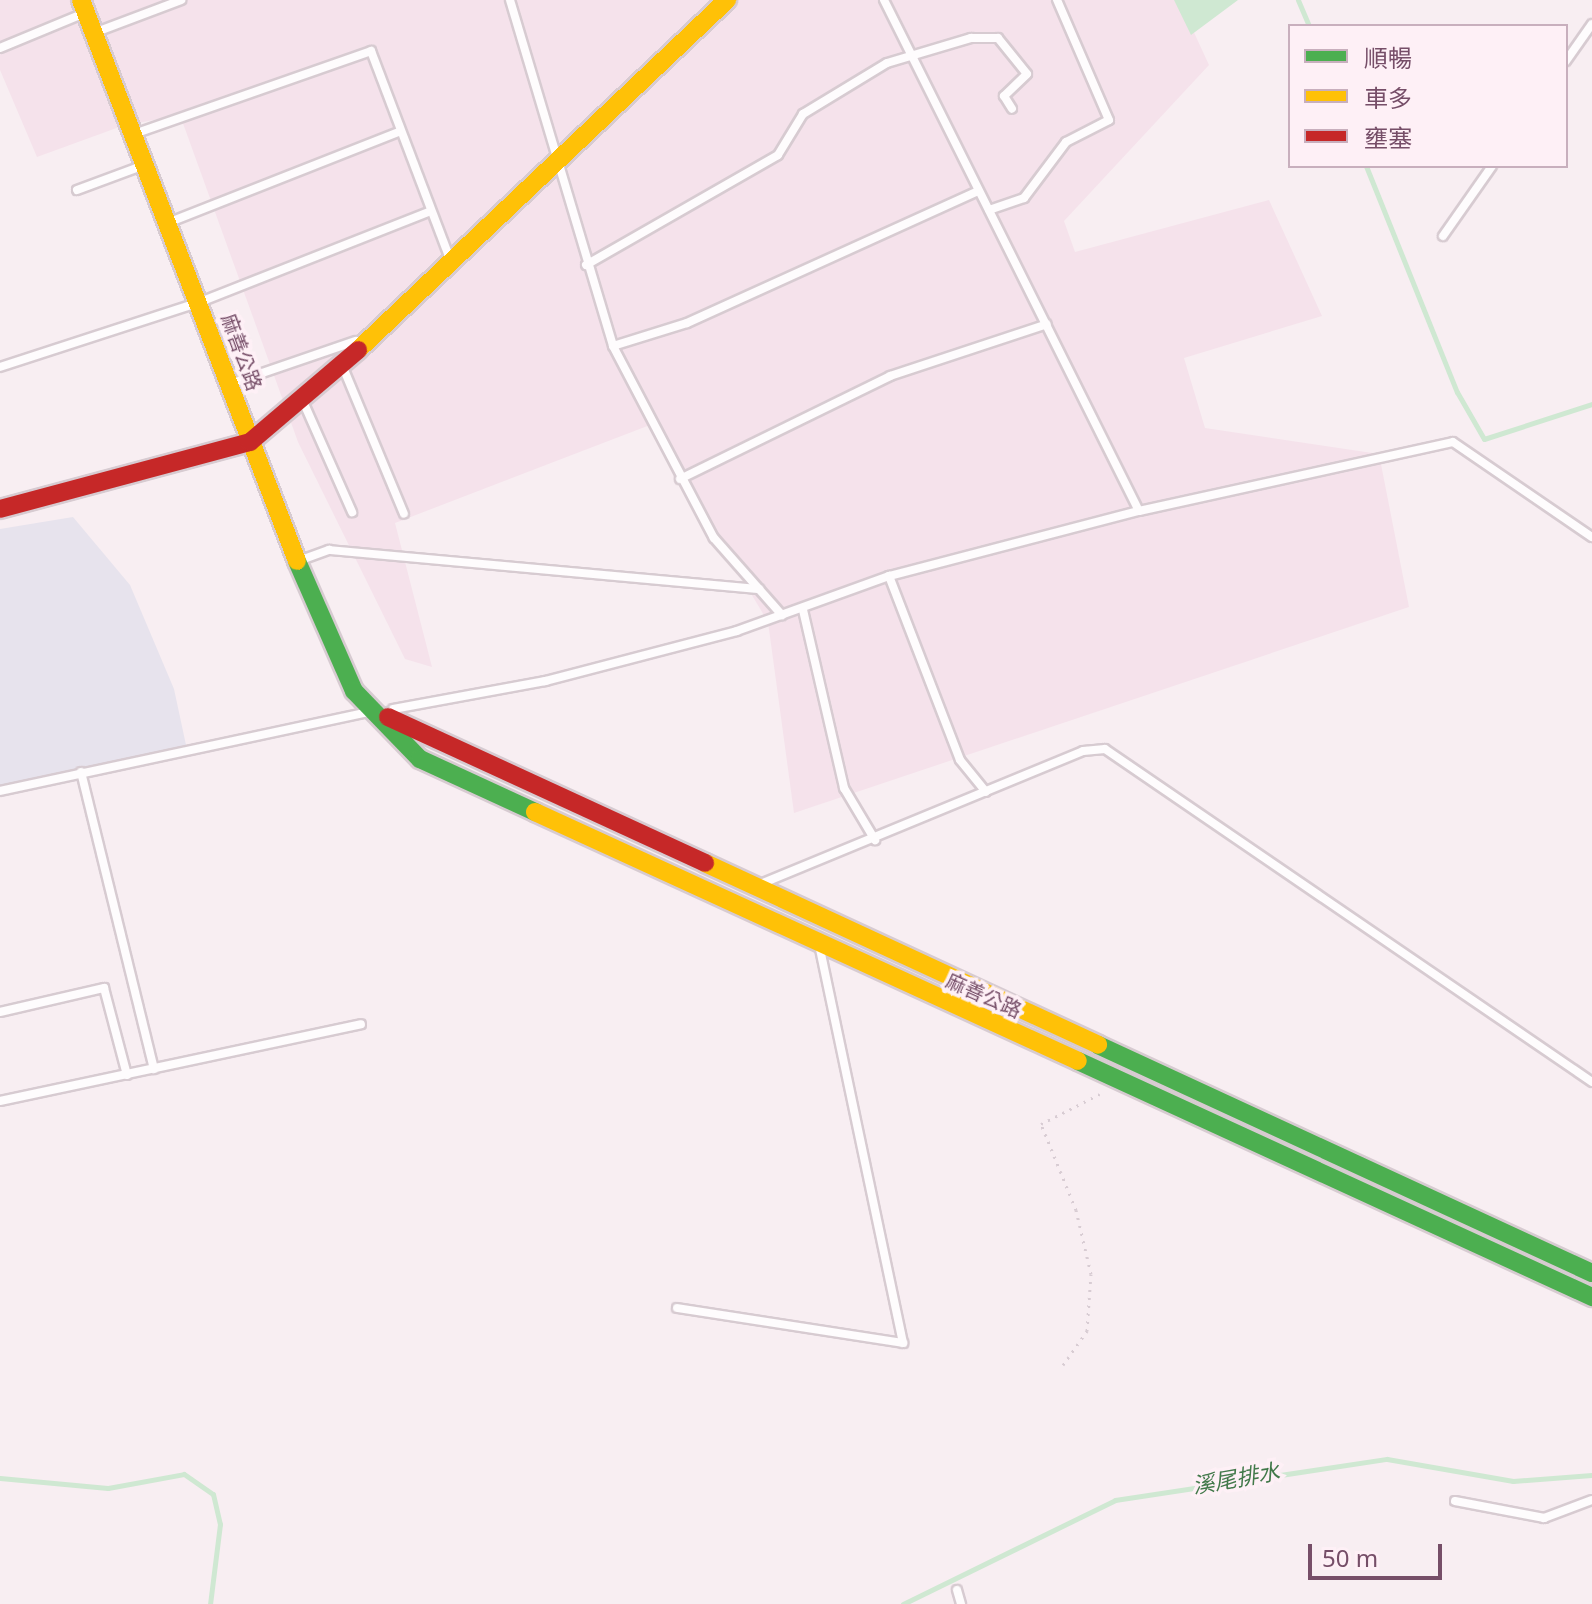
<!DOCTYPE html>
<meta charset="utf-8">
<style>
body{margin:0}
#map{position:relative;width:1592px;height:1604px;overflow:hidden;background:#f8eef2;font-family:"Noto Sans","Noto Sans TC",sans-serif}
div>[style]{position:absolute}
.residential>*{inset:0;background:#f5e2eb}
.education>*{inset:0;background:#e7e3ed}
.water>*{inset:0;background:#cfe8d2}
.stream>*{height:5px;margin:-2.5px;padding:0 2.5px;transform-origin:2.5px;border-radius:2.5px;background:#cfe8d2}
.path>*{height:3px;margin-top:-1.5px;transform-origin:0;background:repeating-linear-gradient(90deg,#d8ccd3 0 2px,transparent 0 8px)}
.roads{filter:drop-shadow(2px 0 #d7cbd1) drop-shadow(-2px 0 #d7cbd1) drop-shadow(0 2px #d7cbd1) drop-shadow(0 -2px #d7cbd1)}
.lane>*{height:8px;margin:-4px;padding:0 4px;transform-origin:4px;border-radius:4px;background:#fefcfd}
.fast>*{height:18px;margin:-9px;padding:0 9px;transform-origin:9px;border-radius:9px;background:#4caf50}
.slow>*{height:18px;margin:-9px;padding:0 9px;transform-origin:9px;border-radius:9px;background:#ffc107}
.jam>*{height:18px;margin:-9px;padding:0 9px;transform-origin:9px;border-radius:9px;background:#c62828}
span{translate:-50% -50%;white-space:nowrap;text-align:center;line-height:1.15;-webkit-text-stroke:7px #fef0f6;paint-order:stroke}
.street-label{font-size:20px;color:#764e68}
.water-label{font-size:22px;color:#42794a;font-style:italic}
.legend{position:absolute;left:1288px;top:24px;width:280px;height:144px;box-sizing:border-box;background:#fef0f6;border:2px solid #c8afbd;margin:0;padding:10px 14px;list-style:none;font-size:24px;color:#764e68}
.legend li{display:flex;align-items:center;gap:16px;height:40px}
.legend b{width:40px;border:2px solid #c8afbd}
.scale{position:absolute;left:1308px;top:1544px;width:134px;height:36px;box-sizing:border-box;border:4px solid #764e68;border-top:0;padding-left:10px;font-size:24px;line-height:28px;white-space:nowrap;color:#764e68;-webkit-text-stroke:6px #fef0f6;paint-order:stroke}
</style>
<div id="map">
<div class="residential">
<div style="clip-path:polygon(0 0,1179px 0,1209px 65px,1064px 221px,1075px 252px,1269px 200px,1322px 316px,1184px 358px,1205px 428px,1379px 454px,1409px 607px,794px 813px,768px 622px,650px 425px,395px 523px,432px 667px,405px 659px,298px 442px,180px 115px,122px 126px,37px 157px,0 70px)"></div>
</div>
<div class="education">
<div style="clip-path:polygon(73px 517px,130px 585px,174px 689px,186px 745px,0 786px,0 529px)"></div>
</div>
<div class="water">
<div style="clip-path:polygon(1174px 0,1238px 0,1191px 35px)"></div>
</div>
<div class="stream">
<div style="left:1298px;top:0;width:28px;rotate:67deg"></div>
<div style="left:1366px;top:166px;width:244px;rotate:68.1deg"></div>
<div style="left:1457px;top:392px;width:54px;rotate:60.1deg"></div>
<div style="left:1484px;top:439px;width:114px;rotate:-18deg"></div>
<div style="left:0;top:1478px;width:108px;rotate:5.3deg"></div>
<div style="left:108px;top:1488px;width:77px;rotate:-10.4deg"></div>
<div style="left:184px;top:1474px;width:35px;rotate:35deg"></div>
<div style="left:213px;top:1494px;width:31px;rotate:77deg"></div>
<div style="left:220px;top:1524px;width:81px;rotate:97.1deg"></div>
<div style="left:903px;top:1604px;width:236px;rotate:-26.1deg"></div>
<div style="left:1115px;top:1500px;width:275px;rotate:-8.6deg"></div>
<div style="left:1387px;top:1459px;width:128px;rotate:9.9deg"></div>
<div style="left:1513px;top:1481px;width:79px;rotate:-4.3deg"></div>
</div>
<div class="path">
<div style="left:1063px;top:1365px;width:42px;rotate:-54.8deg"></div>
<div style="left:1087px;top:1331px;width:57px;rotate:-86deg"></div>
<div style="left:1091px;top:1274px;width:66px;rotate:-103.2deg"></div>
<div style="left:1076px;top:1210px;width:93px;rotate:-112.1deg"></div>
<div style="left:1041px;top:1124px;width:66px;rotate:-27deg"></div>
</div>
<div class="roads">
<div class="lane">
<div style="left:510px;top:0;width:361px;rotate:73.4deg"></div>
<div style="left:613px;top:346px;width:217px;rotate:62.3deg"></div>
<div style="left:714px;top:538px;width:103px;rotate:48.6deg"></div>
<div style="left:884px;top:0;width:571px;rotate:63.48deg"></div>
<div style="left:99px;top:31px;width:88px;rotate:-20.7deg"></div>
<div style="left:0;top:48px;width:89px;rotate:-22.5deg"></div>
<div style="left:1566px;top:61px;width:45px;rotate:-54.9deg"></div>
<div style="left:137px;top:133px;width:248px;rotate:-19.3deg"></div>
<div style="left:371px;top:51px;width:226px;rotate:69.2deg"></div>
<div style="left:77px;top:190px;width:69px;rotate:-20.3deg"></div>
<div style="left:989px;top:210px;width:37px;rotate:-19deg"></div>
<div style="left:1024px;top:198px;width:70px;rotate:-53.1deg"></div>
<div style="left:1066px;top:142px;width:48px;rotate:-27.1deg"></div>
<div style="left:1109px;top:120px;width:131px;rotate:-113.4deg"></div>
<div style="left:170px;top:222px;width:248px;rotate:-21.5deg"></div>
<div style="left:1443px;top:236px;width:85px;rotate:-55deg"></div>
<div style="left:586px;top:265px;width:221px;rotate:-29.8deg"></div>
<div style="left:778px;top:155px;width:48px;rotate:-58.6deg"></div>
<div style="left:803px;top:114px;width:98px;rotate:-31.3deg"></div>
<div style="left:887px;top:63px;width:88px;rotate:-16.6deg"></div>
<div style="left:971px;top:38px;width:27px"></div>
<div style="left:998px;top:38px;width:46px;rotate:51.1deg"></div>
<div style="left:1027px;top:74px;width:32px;rotate:136deg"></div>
<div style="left:1004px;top:96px;width:15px;rotate:58deg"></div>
<div style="left:613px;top:346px;width:77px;rotate:-17.3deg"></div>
<div style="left:687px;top:323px;width:317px;rotate:-24.4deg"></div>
<div style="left:342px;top:365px;width:161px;rotate:67.4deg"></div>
<div style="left:0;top:367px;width:210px;rotate:-18deg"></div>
<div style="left:200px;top:302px;width:248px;rotate:-21.5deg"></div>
<div style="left:233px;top:383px;width:130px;rotate:-18.9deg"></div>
<div style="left:302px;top:399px;width:124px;rotate:66.1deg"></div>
<div style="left:680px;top:479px;width:234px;rotate:-26.1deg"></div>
<div style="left:890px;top:376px;width:165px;rotate:-18.3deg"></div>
<div style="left:301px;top:560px;width:30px;rotate:-20deg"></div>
<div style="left:329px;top:550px;width:432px;rotate:5.2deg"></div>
<div style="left:889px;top:576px;width:197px;rotate:68.9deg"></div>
<div style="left:960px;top:760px;width:41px;rotate:50.9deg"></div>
<div style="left:803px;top:610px;width:183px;rotate:77deg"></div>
<div style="left:844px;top:788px;width:61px;rotate:59.2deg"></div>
<div style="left:393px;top:709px;width:155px;rotate:-10.4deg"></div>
<div style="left:545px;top:681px;width:198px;rotate:-14.6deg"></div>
<div style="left:737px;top:631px;width:162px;rotate:-19.9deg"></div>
<div style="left:889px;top:576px;width:258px;rotate:-14.6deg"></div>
<div style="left:1139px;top:511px;width:321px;rotate:-12.4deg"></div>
<div style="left:1453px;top:442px;width:168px;rotate:34.4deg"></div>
<div style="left:81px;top:772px;width:306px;rotate:76.2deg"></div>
<div style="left:0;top:791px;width:376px;rotate:-12.1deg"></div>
<div style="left:763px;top:883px;width:346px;rotate:-22.4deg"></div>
<div style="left:1083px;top:751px;width:22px;rotate:-5deg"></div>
<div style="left:1105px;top:749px;width:590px;rotate:34.36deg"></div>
<div style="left:0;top:1012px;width:107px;rotate:-13deg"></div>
<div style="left:104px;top:988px;width:90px;rotate:75.2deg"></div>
<div style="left:0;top:1101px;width:369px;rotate:-12deg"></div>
<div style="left:677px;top:1308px;width:229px;rotate:8.8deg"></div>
<div style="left:903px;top:1343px;width:404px;rotate:-101.9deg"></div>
<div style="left:1455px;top:1501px;width:91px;rotate:10.8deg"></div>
<div style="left:1544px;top:1518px;width:51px;rotate:-20.6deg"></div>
<div style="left:957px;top:1590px;width:15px;rotate:74deg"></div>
</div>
<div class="fast">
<div style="left:297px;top:561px;width:142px;rotate:66.3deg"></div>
<div style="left:354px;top:691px;width:95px;rotate:45.9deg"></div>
<div style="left:420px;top:759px;width:127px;rotate:24.7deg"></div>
<div style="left:1098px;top:1045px;width:544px;rotate:24.78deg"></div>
<div style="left:1078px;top:1061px;width:566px;rotate:24.66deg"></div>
</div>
<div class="slow">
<div style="left:81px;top:0;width:601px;rotate:68.94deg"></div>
<div style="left:358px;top:350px;width:509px;rotate:-43.49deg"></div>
<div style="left:535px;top:812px;width:597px;rotate:24.63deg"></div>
<div style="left:705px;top:863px;width:433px;rotate:24.8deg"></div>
</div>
<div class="jam">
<div style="left:0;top:509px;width:259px;rotate:-15deg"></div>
<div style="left:250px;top:442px;width:142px;rotate:-40.4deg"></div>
<div style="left:388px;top:717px;width:349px;rotate:24.7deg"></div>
</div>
</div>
<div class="street-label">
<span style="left:242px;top:352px;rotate:70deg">麻善公路</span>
<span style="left:984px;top:995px;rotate:24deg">麻善公路</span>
</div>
<div class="water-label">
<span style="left:1236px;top:1478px;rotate:-10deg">溪尾排水</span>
</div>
<ul class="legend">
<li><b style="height:10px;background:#4caf50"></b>順暢</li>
<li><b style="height:10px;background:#ffc107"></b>車多</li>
<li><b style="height:10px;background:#c62828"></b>壅塞</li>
</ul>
<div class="scale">50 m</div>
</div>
